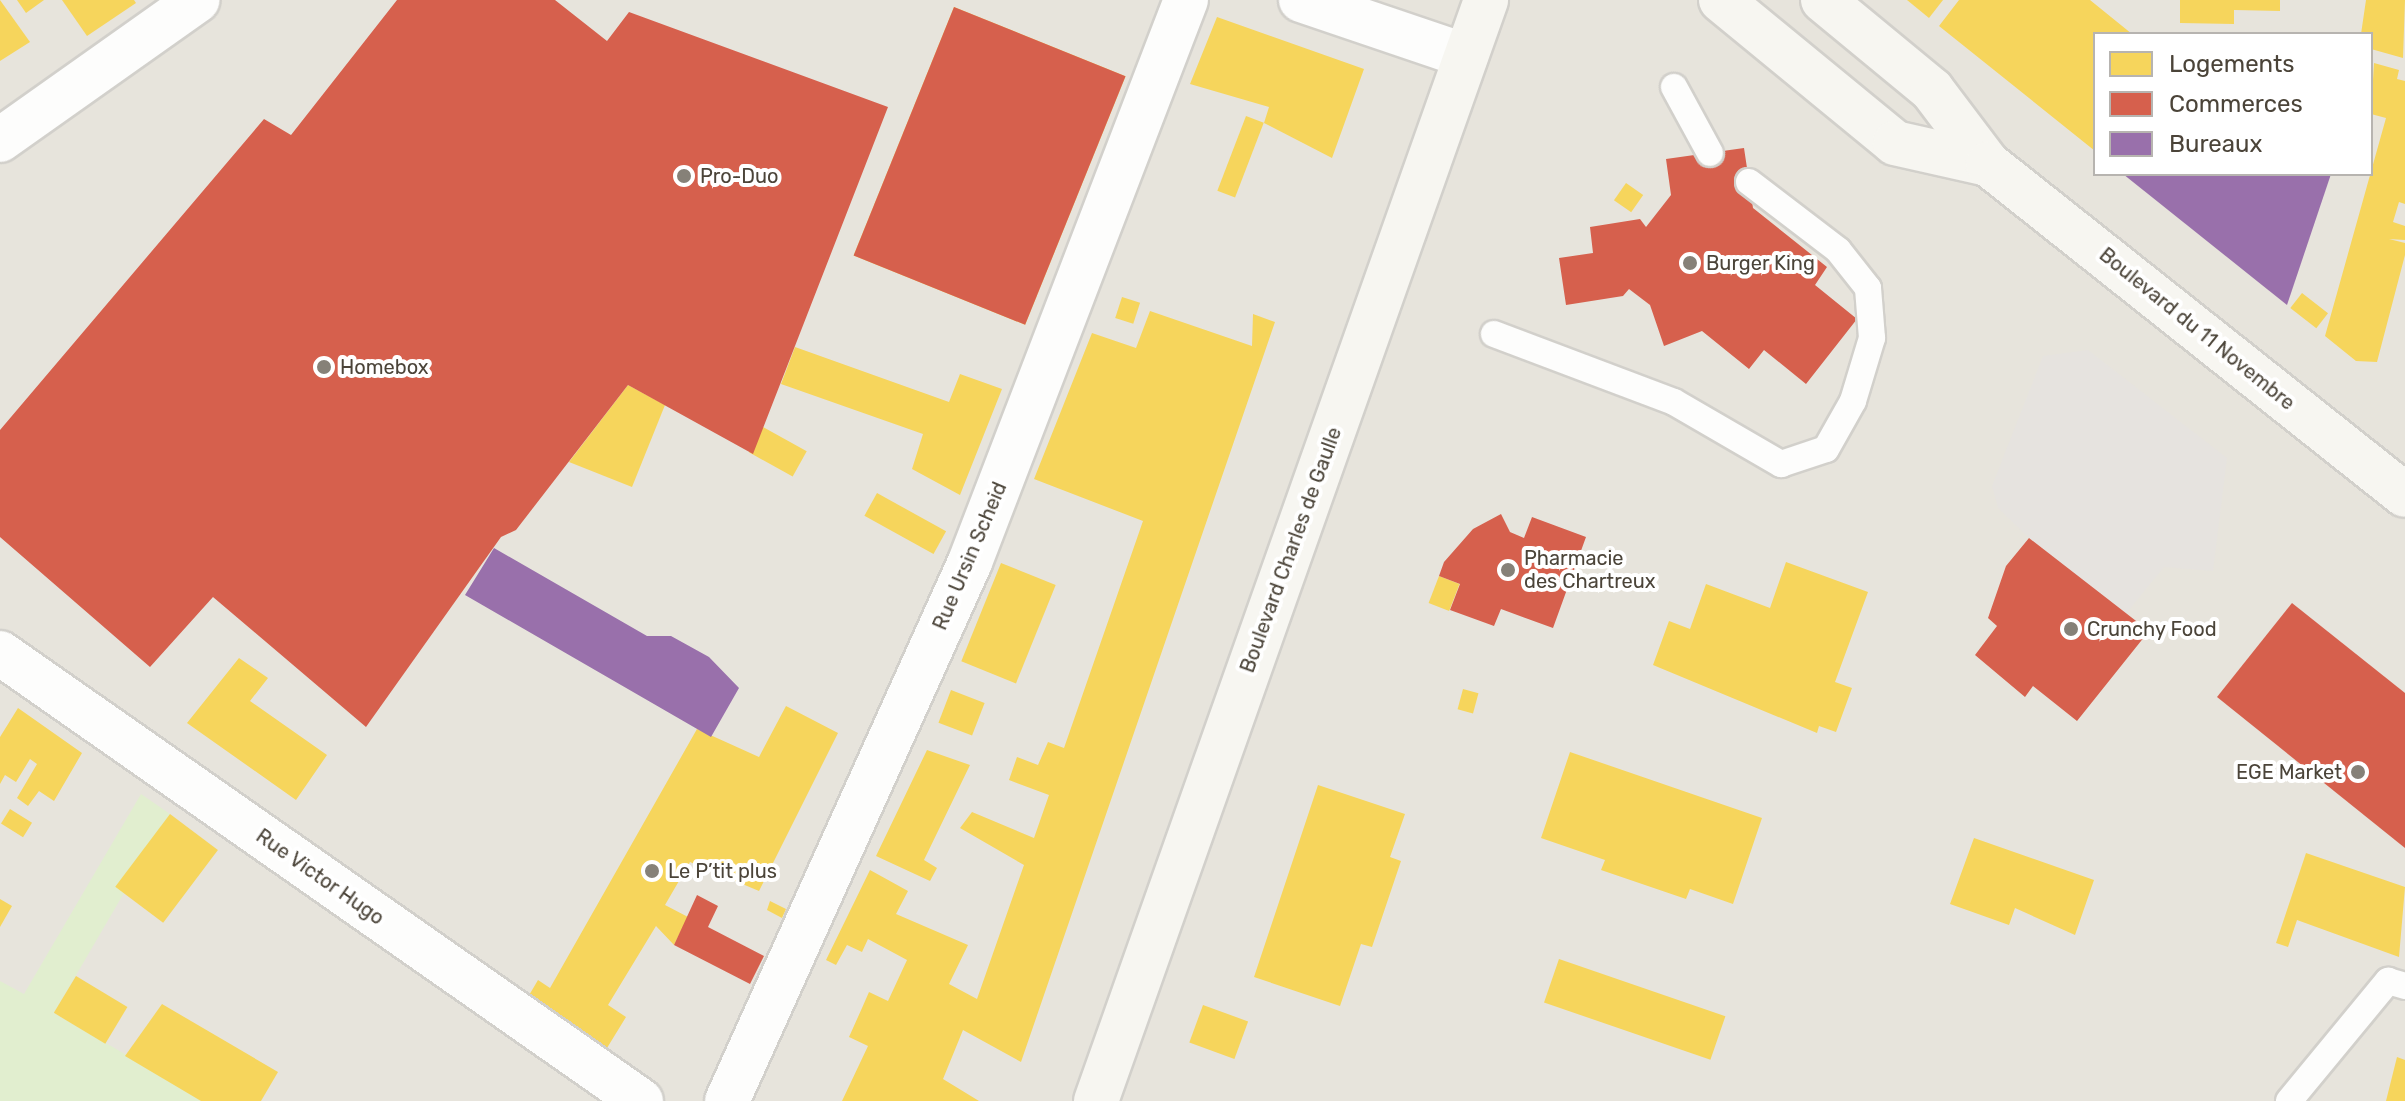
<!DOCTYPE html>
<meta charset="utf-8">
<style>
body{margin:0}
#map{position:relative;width:2405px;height:1101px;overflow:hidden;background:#f4f2ee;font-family:Rubik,sans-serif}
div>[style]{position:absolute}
.residential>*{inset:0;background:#e7e4dc}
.green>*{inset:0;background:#e1eecf}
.parking>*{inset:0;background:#e6e3df}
.homes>*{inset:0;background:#f6d55c;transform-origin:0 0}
.shops>*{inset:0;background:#d6604d;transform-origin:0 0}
.offices>*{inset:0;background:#9970ab}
.roads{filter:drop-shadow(2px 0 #d2d0cb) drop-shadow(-2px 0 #d2d0cb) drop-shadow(0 2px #d2d0cb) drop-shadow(0 -2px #d2d0cb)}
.lane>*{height:26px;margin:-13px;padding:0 13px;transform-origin:13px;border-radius:13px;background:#fdfdfc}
.street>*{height:44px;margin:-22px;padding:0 22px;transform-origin:22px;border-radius:22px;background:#fdfdfc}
.secondary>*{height:44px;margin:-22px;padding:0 22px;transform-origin:22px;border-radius:22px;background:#f7f6f1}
.dots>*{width:22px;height:22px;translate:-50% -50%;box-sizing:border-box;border:4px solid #fff;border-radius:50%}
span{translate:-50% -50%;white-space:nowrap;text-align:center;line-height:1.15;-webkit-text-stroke:8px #fff;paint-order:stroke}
.poi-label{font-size:20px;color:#4b4439}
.left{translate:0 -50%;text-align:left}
.right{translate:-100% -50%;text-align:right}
.street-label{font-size:20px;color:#4b4439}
.legend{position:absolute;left:2093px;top:32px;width:280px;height:144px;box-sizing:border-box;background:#fff;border:2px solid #b7b4b0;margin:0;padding:10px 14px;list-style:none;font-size:24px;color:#4b4439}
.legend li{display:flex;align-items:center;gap:16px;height:40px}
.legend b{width:40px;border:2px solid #b7b4b0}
</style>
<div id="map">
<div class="residential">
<div style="clip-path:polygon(evenodd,0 0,2405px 0,2405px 1101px,0 1101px,0 0,2095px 34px,2371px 34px,2371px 174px,2095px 174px,2095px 34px)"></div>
</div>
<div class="green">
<div style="clip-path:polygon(141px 794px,170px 814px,54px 1013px,206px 1101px,0 1101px,0 981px,24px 994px)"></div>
</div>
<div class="parking">
<div style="clip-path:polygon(2088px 350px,2227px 458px,2213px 571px,2164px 567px,2124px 616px,2029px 538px,1998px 508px,1992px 486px,2043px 356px)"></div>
</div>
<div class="homes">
<div style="clip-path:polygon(0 0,30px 42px,0 61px)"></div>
<div style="clip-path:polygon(17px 0,44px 0,26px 13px)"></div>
<div style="clip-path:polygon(62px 0,134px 0,136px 3px,87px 36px)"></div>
<div style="clip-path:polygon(1907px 0,1943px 0,1929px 18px)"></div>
<div style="clip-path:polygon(1959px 0,2090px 0,2132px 34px,2095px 34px,2095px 151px,1939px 26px)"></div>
<div style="clip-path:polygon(2180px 0,2280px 0,2280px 11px,2234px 10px,2234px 24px,2180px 23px)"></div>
<div style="clip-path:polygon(2366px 0,2405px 0,2403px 58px,2371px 49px,2371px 34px,2361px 34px)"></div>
<div style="left:954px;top:7px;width:185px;height:268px;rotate:22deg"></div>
<div style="clip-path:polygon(1217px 17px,1364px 69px,1332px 158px,1264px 123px,1269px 107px,1190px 84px)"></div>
<div style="clip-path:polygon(2374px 63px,2399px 70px,2397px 79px,2405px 81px,2405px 204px,2399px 202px,2393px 222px,2405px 226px,2405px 240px,2389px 239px,2405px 243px,2405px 255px,2377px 362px,2356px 361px,2325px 336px,2386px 118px,2371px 114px)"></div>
<div style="left:1246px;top:116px;width:19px;height:80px;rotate:21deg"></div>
<div style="left:1626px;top:183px;width:21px;height:21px;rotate:35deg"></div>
<div style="left:2302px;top:293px;width:33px;height:19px;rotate:38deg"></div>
<div style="left:1122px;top:297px;width:19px;height:22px;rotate:18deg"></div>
<div style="clip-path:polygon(1150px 311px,1252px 346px,1253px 314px,1275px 322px,1021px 1062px,963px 1030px,943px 1079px,979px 1101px,842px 1101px,868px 1046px,849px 1037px,862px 1008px,869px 992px,888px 1001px,907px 960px,868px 939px,862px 952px,847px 945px,836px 965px,826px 960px,870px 870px,908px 891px,896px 914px,968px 945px,949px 984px,977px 999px,1024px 865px,960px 828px,972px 812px,1034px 838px,1049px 795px,1009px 780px,1017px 757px,1038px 765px,1048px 742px,1064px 748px,1143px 521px,1034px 479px,1092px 333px,1136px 348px)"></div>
<div style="clip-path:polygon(795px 347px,949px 402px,960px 374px,1002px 389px,960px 495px,912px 469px,923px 434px,781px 384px)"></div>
<div style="clip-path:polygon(628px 385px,665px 405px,632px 487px,569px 462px)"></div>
<div style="left:763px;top:427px;width:50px;height:29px;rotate:29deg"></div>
<div style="left:877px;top:493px;width:79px;height:26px;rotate:29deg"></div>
<div style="clip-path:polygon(1786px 562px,1868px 592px,1835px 682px,1852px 688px,1836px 732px,1819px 726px,1817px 733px,1653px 665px,1669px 621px,1690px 629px,1706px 584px,1770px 608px)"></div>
<div style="left:1001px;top:563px;width:59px;height:106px;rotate:22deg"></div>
<div style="left:1439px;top:576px;width:22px;height:29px;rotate:21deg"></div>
<div style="clip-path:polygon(239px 658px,268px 678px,250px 701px,327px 755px,296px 800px,187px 723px)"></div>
<div style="left:1463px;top:689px;width:16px;height:21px;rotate:15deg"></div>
<div style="left:951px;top:690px;width:36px;height:35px;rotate:21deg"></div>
<div style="clip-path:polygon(786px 706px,838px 733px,759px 891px,690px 862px,665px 905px,688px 917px,674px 945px,656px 926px,608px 1005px,626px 1017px,607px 1048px,528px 997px,538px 980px,550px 988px,697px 729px,759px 757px)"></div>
<div style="clip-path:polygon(18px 708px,82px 753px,54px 801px,39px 791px,28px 806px,17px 798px,37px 764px,30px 759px,16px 782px,5px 775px,0 784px,0 737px)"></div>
<div style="clip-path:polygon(927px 750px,970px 765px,924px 860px,937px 868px,930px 881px,876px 856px)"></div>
<div style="clip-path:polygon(1570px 752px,1762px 818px,1733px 904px,1690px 889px,1686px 899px,1601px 870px,1605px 860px,1541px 838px)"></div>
<div style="clip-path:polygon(1318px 785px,1405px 814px,1390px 857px,1401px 861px,1372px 947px,1361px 944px,1340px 1006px,1254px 977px)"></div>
<div style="left:10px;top:809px;width:26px;height:17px;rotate:32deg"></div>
<div style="left:170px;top:814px;width:60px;height:91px;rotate:37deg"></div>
<div style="clip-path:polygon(1974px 838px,2094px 880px,2075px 935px,2015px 908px,2009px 925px,1950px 904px)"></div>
<div style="clip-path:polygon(2306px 853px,2405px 887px,2399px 957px,2297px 920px,2288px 947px,2276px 943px)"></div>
<div style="clip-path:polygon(0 899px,12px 906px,0 927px)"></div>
<div style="clip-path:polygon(770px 901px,786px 909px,782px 918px,767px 910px)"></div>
<div style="left:1559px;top:959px;width:176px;height:46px;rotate:19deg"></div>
<div style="left:76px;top:976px;width:60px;height:43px;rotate:31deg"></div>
<div style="clip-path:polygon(162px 1004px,278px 1072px,261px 1101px,201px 1101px,125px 1056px)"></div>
<div style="left:1203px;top:1005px;width:48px;height:40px;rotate:20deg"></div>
<div style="clip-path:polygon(2397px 1057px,2405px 1060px,2405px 1101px,2386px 1101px)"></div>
</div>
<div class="shops">
<div style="clip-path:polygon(397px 0,555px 0,607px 41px,629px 12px,888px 107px,753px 454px,628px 385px,516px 530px,501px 537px,366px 727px,213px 597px,150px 667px,0 537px,0 430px,264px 119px,291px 135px)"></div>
<div style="left:954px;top:7px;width:185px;height:268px;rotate:22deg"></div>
<div style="clip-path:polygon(1744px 148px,1753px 208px,1827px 267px,1815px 285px,1857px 319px,1806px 384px,1764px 350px,1749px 369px,1702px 331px,1664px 346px,1650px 305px,1629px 289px,1623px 296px,1566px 305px,1559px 258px,1593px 253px,1590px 227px,1640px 219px,1646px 227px,1671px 195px,1666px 159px)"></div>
<div style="clip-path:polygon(1501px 514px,1510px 532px,1524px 538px,1532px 517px,1586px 537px,1553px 628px,1501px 609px,1494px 626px,1450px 610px,1460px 584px,1439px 576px,1444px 562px,1473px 529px)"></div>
<div style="clip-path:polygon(2029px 538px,2149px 631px,2077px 721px,2033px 686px,2025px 697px,1975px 655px,1997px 626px,1988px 618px,2006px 566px)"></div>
<div style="clip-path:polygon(2292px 603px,2405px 693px,2405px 848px,2217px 697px)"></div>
<div style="clip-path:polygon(697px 895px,718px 906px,708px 927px,764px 956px,750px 984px,674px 945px)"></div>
</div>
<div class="offices">
<div style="clip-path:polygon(2123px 174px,2331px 174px,2287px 305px)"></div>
<div style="clip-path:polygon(494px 548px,647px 636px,671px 636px,709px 657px,739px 688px,711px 737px,465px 595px)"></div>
</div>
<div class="roads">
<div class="lane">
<div style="left:1674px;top:87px;width:75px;rotate:61.4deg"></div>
<div style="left:1494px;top:334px;width:192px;rotate:20.7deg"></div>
<div style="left:1674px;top:402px;width:124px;rotate:30.1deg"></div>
<div style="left:1781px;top:464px;width:47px;rotate:-18.4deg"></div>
<div style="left:1826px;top:449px;width:55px;rotate:-60.6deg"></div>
<div style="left:1853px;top:401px;width:66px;rotate:-73.2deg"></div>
<div style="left:1872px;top:338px;width:50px;rotate:-94.6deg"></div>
<div style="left:1868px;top:288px;width:48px;rotate:-128.3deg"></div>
<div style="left:1838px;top:250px;width:112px;rotate:-142.6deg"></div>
<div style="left:2289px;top:1101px;width:156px;rotate:-50.5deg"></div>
<div style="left:2388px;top:981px;width:18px;rotate:16deg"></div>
</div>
<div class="street">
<div style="left:1301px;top:0;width:174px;rotate:18.7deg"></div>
<div style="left:0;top:140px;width:242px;rotate:-35.3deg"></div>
<div style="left:0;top:653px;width:782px;rotate:34.95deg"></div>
<div style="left:727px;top:1101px;width:591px;rotate:-65.73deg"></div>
<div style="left:970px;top:562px;width:602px;rotate:-68.98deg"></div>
</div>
<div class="secondary">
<div style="left:1721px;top:0;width:225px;rotate:39.4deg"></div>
<div style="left:1895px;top:143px;width:95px;rotate:12.7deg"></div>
<div style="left:1823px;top:0;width:141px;rotate:39.5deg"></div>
<div style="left:1932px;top:90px;width:93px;rotate:52.9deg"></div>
<div style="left:1988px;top:164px;width:532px;rotate:38.44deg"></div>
<div style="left:1096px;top:1101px;width:1168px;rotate:-70.49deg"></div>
</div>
</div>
<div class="dots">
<div style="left:684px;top:176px;background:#868178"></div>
<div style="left:1690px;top:263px;background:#868178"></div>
<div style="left:324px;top:367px;background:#868178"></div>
<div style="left:1508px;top:570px;background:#868178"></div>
<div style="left:2071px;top:629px;background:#868178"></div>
<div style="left:2358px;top:772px;background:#868178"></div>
<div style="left:652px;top:871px;background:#868178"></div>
</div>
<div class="poi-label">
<span class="left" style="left:700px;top:176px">Pro-Duo</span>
<span class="left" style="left:1706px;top:263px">Burger King</span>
<span class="left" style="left:340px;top:367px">Homebox</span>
<span class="left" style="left:1524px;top:570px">Pharmacie<br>des Chartreux</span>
<span class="left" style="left:2087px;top:629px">Crunchy Food</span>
<span class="right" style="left:2342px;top:772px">EGE Market</span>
<span class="left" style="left:668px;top:871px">Le P’tit plus</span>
</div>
<div class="street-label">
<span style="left:2197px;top:329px;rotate:39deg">Boulevard du 11 Novembre</span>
<span style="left:1291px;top:550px;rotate:-70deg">Boulevard Charles de Gaulle</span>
<span style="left:970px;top:556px;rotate:-67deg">Rue Ursin Scheid</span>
<span style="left:320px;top:877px;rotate:35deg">Rue Victor Hugo</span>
</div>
<ul class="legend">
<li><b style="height:22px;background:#f6d55c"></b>Logements</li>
<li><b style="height:22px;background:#d6604d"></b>Commerces</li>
<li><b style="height:22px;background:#9970ab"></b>Bureaux</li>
</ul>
</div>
